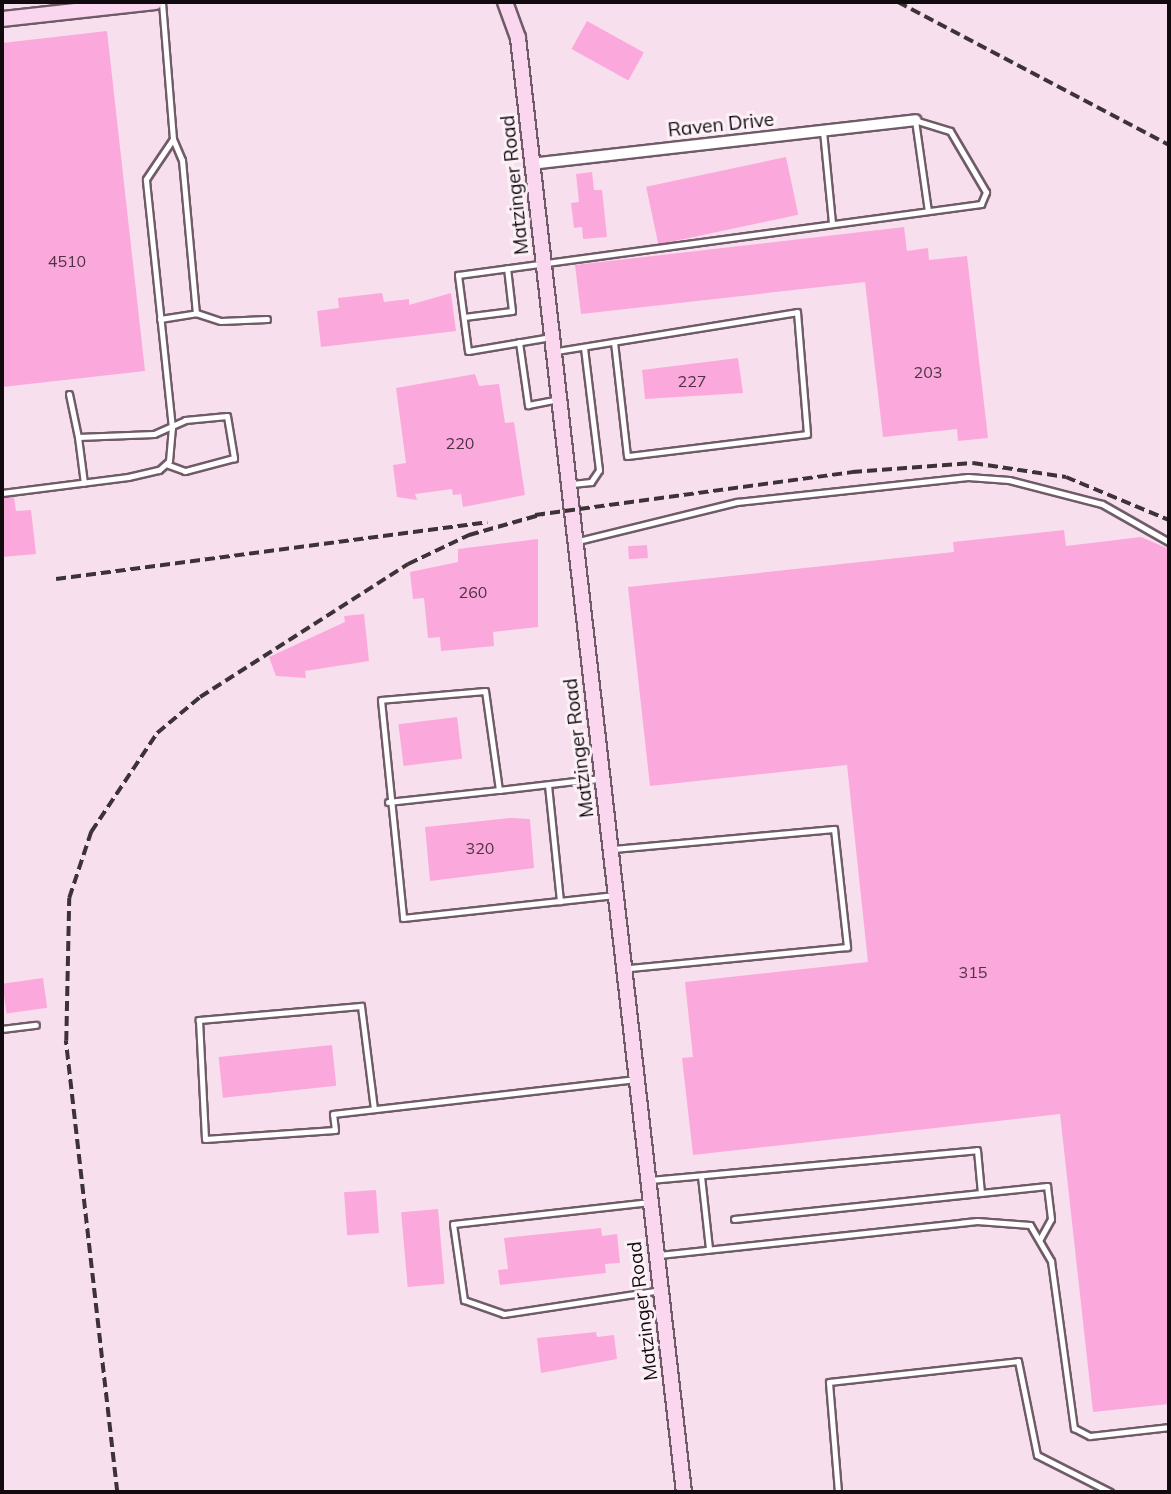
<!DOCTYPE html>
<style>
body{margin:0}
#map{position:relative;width:1171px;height:1494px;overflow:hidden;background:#f8dfee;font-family:Mulish,sans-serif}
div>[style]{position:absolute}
.building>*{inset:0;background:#fba9dc;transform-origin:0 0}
.roads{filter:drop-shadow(2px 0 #705b68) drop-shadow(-2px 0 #705b68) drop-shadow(0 2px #705b68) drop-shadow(0 -2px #705b68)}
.lane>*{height:5px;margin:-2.5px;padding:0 2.5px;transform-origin:2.5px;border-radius:2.5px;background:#fff}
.street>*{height:10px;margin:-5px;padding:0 5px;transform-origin:5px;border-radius:5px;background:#fff}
.secondary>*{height:14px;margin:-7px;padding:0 7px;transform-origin:7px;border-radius:7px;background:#fad7ee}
.rail>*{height:3.5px;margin-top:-1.75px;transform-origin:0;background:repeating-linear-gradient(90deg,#3d3238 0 10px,transparent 0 15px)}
span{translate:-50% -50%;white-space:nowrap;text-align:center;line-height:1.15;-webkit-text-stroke:6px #fcf1f7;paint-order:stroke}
.number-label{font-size:16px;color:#4c3242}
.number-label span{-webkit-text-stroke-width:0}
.street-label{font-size:19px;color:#110a0e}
.frame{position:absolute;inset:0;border:4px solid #110a0e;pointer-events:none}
</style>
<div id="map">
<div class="building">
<div style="left:587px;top:21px;width:65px;height:32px;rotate:29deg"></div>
<div style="clip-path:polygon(107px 31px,145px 371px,2px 387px,2px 43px)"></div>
<div style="left:786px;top:157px;width:59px;height:143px;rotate:78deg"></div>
<div style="clip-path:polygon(592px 172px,594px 190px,602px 190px,607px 237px,583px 239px,582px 227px,574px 228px,571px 203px,579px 202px,576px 174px)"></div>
<div style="clip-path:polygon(904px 227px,907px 251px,928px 248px,929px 260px,967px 256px,988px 438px,958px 441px,957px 429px,883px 437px,865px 282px,581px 314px,575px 265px)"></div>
<div style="clip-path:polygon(382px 293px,384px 302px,409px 299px,409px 305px,451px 293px,456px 331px,321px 347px,317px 311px,339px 308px,338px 298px)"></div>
<div style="clip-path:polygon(738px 358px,743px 393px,645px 399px,642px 370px)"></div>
<div style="clip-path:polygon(475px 374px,479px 386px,499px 384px,505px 423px,514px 422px,525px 495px,463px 507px,461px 494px,453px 495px,452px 489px,415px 494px,417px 500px,397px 497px,393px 465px,406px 463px,396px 388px)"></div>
<div style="clip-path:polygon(14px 497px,16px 511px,31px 510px,36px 554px,2px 557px,2px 498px)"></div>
<div style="clip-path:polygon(1064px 530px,1066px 546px,1141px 537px,1169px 549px,1169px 1404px,1093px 1412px,1060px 1114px,693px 1155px,682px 1058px,693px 1057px,685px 982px,868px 962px,847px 765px,650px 786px,628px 587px,954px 552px,953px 542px)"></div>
<div style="clip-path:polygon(538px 539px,538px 627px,493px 632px,494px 646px,441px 651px,440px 637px,428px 638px,424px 598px,413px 599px,410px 572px,458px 562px,458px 549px)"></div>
<div style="left:647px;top:545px;width:13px;height:19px;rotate:86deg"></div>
<div style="clip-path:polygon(364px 614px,369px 661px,305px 671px,306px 678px,276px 676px,269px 657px,345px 622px,344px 616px)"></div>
<div style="left:457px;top:717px;width:42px;height:59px;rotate:83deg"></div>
<div style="clip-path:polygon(511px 818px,530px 819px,534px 868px,430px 881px,425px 827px)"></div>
<div style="left:43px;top:978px;width:30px;height:41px;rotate:82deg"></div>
<div style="left:332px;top:1045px;width:41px;height:114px;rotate:84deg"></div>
<div style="left:376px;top:1190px;width:43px;height:32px;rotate:86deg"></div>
<div style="left:438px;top:1209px;width:75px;height:37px;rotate:85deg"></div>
<div style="clip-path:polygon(601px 1228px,602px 1236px,617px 1234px,620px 1263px,605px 1264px,606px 1273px,500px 1285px,498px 1270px,508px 1269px,504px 1238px)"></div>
<div style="clip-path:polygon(596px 1332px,597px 1337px,614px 1335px,617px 1359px,541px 1373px,537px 1338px)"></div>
</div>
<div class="roads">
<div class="lane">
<div style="left:823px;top:131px;width:92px;rotate:84.4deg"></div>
<div style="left:173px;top:139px;width:23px;rotate:67deg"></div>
<div style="left:182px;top:160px;width:154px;rotate:84.8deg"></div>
<div style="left:196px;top:313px;width:26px;rotate:18deg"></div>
<div style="left:221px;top:321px;width:46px;rotate:-2.5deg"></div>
<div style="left:464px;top:317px;width:48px;rotate:-7.1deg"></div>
<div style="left:512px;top:311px;width:43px;rotate:-96.6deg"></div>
<div style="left:160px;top:319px;width:36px;rotate:-9deg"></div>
<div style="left:551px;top:337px;width:84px;rotate:170.4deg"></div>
<div style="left:468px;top:351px;width:77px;rotate:-97.5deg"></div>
<div style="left:458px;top:275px;width:528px;rotate:-7.73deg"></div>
<div style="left:981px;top:204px;width:13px;rotate:-67deg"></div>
<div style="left:986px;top:192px;width:71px;rotate:-120.5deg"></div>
<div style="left:950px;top:131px;width:37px;rotate:-163deg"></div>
<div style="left:915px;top:120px;width:92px;rotate:81.9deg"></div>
<div style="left:519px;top:342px;width:64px;rotate:81.9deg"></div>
<div style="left:528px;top:405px;width:31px;rotate:-11deg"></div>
<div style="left:557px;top:351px;width:243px;rotate:-9.2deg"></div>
<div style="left:797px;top:312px;width:122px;rotate:85.3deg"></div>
<div style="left:807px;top:434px;width:181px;rotate:173deg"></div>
<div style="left:627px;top:456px;width:115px;rotate:-96.5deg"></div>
<div style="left:69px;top:394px;width:44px;rotate:78.2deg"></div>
<div style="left:78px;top:437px;width:76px;rotate:-2.3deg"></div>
<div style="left:154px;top:434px;width:34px;rotate:-24deg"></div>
<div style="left:185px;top:420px;width:42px;rotate:-5.4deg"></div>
<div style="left:227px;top:416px;width:43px;rotate:80.5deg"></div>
<div style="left:234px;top:458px;width:51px;rotate:165.1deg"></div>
<div style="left:185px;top:471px;width:20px;rotate:-160deg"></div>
<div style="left:78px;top:437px;width:46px;rotate:82.6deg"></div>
<div style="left:572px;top:484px;width:19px;rotate:-6deg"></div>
<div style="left:591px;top:482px;width:14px;rotate:-56deg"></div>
<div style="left:599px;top:470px;width:123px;rotate:-97deg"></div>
<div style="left:2px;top:493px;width:127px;rotate:-7.2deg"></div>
<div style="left:128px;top:477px;width:32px;rotate:-13deg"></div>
<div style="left:159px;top:470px;width:13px;rotate:-42deg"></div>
<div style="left:169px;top:461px;width:33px;rotate:-85deg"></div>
<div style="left:172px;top:428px;width:250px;rotate:-96deg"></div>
<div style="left:146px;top:179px;width:48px;rotate:-56deg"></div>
<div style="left:173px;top:139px;width:137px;rotate:-94.6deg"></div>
<div style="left:578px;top:541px;width:164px;rotate:-13.8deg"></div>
<div style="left:737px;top:502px;width:232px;rotate:-6.2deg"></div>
<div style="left:968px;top:477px;width:41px;rotate:4.2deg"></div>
<div style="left:1009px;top:480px;width:96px;rotate:14.5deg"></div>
<div style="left:1102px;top:504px;width:77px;rotate:29.6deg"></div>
<div style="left:601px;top:778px;width:103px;rotate:173.3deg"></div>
<div style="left:499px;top:790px;width:100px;rotate:-98deg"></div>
<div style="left:485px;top:691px;width:104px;rotate:175.1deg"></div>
<div style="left:381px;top:700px;width:219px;rotate:84.2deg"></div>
<div style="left:403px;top:918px;width:213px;rotate:-6.2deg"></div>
<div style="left:548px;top:785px;width:117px;rotate:84.1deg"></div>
<div style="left:388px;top:802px;width:112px;rotate:-6.2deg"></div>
<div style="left:613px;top:849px;width:222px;rotate:-5.2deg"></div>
<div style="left:834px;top:829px;width:119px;rotate:83.7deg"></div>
<div style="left:847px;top:947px;width:221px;rotate:174.5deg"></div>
<div style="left:2px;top:1029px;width:34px;rotate:-7deg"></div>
<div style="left:374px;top:1109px;width:104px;rotate:-97.2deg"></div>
<div style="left:361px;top:1006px;width:163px;rotate:175.1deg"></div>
<div style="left:199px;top:1020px;width:119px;rotate:87.1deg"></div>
<div style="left:205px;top:1139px;width:130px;rotate:-4deg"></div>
<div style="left:335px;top:1130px;width:16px;rotate:-97deg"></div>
<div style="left:333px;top:1114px;width:305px;rotate:-6.6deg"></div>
<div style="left:701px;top:1176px;width:72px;rotate:83.7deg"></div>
<div style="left:650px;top:1180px;width:328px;rotate:-5.2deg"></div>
<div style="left:977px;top:1150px;width:43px;rotate:84.7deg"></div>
<div style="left:650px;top:1202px;width:198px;rotate:173.6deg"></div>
<div style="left:453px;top:1224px;width:77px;rotate:81.8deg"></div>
<div style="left:464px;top:1300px;width:42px;rotate:19.3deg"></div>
<div style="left:504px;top:1314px;width:158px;rotate:-8.7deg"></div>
<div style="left:734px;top:1219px;width:315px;rotate:-6deg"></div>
<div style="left:1047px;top:1186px;width:33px;rotate:83deg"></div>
<div style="left:1051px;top:1219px;width:23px;rotate:119deg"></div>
<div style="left:659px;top:1255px;width:320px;rotate:-6.1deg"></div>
<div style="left:977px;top:1221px;width:53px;rotate:4.3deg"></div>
<div style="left:1030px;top:1225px;width:42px;rotate:59.7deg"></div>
<div style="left:1051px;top:1261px;width:169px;rotate:82.2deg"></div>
<div style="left:1074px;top:1428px;width:18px;rotate:27deg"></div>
<div style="left:1090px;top:1436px;width:80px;rotate:-6.5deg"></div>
<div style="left:838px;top:1492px;width:110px;rotate:-94.7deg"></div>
<div style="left:829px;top:1382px;width:190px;rotate:-6.3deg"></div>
<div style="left:1018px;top:1361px;width:96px;rotate:78.6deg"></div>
<div style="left:1037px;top:1455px;width:82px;rotate:26.9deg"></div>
</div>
<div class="street">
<div style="left:531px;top:164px;width:387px;rotate:-6.5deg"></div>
</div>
<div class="secondary">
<div style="left:505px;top:2px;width:38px;rotate:70deg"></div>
<div style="left:518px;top:38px;width:1463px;rotate:83.49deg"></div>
<div style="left:2px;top:19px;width:154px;rotate:-6.3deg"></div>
</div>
</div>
<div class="rail">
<div style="left:898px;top:2px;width:306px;rotate:27.8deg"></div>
<div style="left:535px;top:515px;width:320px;rotate:-7.7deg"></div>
<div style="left:852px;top:472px;width:121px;rotate:-4.3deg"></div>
<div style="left:973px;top:463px;width:94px;rotate:8.6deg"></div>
<div style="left:1066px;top:477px;width:112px;rotate:22.7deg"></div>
<div style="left:56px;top:579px;width:435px;rotate:-7.5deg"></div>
<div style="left:117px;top:1492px;width:454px;rotate:-96.5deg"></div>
<div style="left:66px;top:1041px;width:143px;rotate:-88.8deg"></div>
<div style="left:69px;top:898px;width:70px;rotate:-71.6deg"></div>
<div style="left:91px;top:832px;width:119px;rotate:-56.3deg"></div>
<div style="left:157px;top:733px;width:56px;rotate:-39.9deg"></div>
<div style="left:200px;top:697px;width:247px;rotate:-32.6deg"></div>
<div style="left:408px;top:564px;width:68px;rotate:-25.4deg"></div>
<div style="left:469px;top:535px;width:77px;rotate:-15.8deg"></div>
</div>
<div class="number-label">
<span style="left:67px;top:261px">4510</span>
<span style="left:928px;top:372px">203</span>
<span style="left:692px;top:381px">227</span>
<span style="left:460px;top:443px">220</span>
<span style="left:473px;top:592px">260</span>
<span style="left:480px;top:848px">320</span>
<span style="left:973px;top:972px">315</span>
</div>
<div class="street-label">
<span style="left:721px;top:125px;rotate:-6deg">Raven Drive</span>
<span style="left:515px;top:185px;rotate:-96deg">Matzinger Road</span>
<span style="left:579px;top:748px;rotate:-97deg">Matzinger Road</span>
<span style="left:643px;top:1311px;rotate:-97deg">Matzinger Road</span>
</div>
<div class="frame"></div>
</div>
